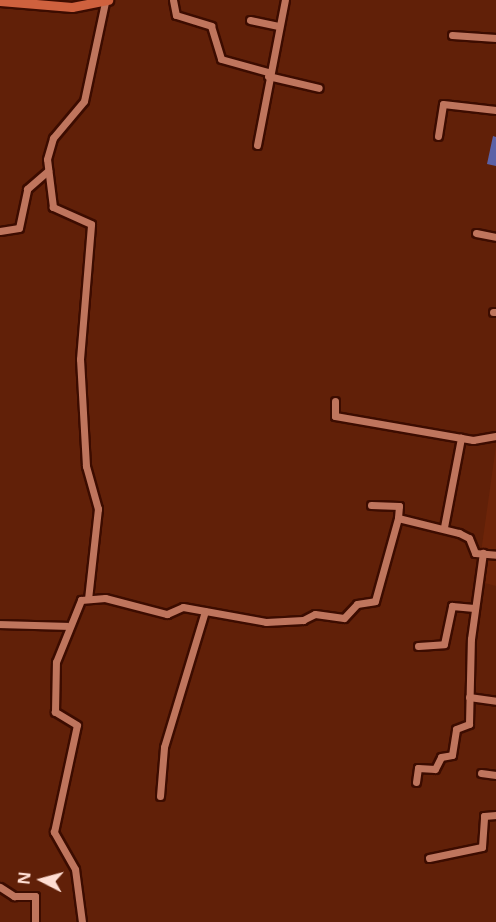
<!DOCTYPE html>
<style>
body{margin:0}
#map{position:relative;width:496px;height:922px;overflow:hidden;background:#612008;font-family:"Noto Sans",sans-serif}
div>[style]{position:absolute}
.built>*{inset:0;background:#6d2409}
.water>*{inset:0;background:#5b61a7}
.roads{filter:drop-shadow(2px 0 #3c0c00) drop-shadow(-2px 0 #3c0c00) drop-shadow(0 2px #3c0c00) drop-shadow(0 -2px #3c0c00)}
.minor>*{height:7px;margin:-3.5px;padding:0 3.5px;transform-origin:3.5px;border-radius:3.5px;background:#bf755d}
.highway>*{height:9px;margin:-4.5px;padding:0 4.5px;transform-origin:4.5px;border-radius:4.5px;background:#cf613e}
span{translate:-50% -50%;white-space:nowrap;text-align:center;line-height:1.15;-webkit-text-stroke:4.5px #612008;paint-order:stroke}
.north{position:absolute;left:12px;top:850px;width:60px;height:60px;-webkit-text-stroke:4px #612008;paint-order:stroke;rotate:276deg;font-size:16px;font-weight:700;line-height:24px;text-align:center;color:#ffded3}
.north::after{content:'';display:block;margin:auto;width:21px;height:27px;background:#ffded3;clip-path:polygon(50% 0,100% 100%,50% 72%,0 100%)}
</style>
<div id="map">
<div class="built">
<div style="clip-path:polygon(496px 446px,496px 586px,477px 581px)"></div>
</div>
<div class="water">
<div style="clip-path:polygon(493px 136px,496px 137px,496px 166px,487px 164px)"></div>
</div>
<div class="roads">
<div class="minor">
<div style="left:173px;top:0;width:15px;rotate:79deg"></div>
<div style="left:176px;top:15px;width:37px;rotate:17deg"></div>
<div style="left:211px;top:26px;width:34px;rotate:73deg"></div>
<div style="left:221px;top:59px;width:49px;rotate:15.5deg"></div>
<div style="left:250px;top:20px;width:29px;rotate:12deg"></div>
<div style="left:452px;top:35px;width:44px;rotate:3.9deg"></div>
<div style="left:268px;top:76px;width:52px;rotate:13.2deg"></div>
<div style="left:438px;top:136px;width:32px;rotate:-81deg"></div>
<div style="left:443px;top:104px;width:53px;rotate:6.5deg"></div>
<div style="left:257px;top:145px;width:148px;rotate:-79.1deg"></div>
<div style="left:0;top:231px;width:19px;rotate:-9deg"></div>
<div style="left:19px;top:228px;width:40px;rotate:-78deg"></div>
<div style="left:27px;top:189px;width:28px;rotate:-41deg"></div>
<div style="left:476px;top:233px;width:20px;rotate:11deg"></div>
<div style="left:493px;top:312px;width:3px"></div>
<div style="left:335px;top:401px;width:15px;rotate:90deg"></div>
<div style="left:335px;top:416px;width:140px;rotate:9.9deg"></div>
<div style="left:473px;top:440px;width:23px;rotate:-10deg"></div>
<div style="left:371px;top:505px;width:28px;rotate:2deg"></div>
<div style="left:399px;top:506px;width:12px;rotate:95deg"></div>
<div style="left:444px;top:527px;width:91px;rotate:-79.2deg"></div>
<div style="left:88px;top:599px;width:91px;rotate:-83.7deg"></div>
<div style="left:98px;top:509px;width:45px;rotate:-105.6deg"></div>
<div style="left:86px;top:466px;width:107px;rotate:-93.2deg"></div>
<div style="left:80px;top:359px;width:135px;rotate:-85.3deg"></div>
<div style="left:91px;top:224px;width:42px;rotate:-155.9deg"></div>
<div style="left:53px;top:207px;width:48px;rotate:-97.1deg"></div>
<div style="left:47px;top:159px;width:22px;rotate:-74deg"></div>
<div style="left:53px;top:138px;width:48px;rotate:-50deg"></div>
<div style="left:84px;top:101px;width:101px;rotate:-78deg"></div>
<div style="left:0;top:624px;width:67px;rotate:1.7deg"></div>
<div style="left:418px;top:646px;width:26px;rotate:-4deg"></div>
<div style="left:444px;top:644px;width:39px;rotate:-78deg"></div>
<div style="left:452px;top:606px;width:22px;rotate:5deg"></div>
<div style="left:469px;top:697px;width:27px;rotate:8deg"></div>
<div style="left:481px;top:773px;width:15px;rotate:8deg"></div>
<div style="left:416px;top:782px;width:14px;rotate:-82deg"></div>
<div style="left:418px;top:768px;width:17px;rotate:3deg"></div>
<div style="left:435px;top:769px;width:13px;rotate:-63deg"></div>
<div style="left:441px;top:757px;width:11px;rotate:-10deg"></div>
<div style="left:452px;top:755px;width:26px;rotate:-81deg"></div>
<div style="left:456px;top:729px;width:14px;rotate:-21deg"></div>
<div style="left:469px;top:724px;width:85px;rotate:-88.7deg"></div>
<div style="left:471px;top:639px;width:87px;rotate:-82.1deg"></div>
<div style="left:160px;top:796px;width:49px;rotate:-85.3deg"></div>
<div style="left:164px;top:747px;width:142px;rotate:-73.2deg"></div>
<div style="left:429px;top:858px;width:54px;rotate:-11.7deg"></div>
<div style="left:482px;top:847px;width:31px;rotate:-86deg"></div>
<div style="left:484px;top:816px;width:12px;rotate:-5deg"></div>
<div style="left:0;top:887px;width:17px;rotate:33deg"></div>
<div style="left:14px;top:896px;width:21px"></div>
<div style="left:35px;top:896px;width:26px;rotate:90deg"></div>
<div style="left:82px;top:922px;width:53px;rotate:-97.5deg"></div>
<div style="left:75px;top:869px;width:43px;rotate:-119.6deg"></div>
<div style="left:54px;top:832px;width:109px;rotate:-77.9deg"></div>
<div style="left:77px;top:725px;width:26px;rotate:-149deg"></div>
<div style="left:55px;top:712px;width:50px;rotate:-88.9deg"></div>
<div style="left:56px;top:662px;width:67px;rotate:-68deg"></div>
<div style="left:81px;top:600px;width:24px;rotate:-5deg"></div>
<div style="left:105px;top:598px;width:64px;rotate:14.5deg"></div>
<div style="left:167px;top:614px;width:17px;rotate:-24deg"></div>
<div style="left:183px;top:607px;width:84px;rotate:10.2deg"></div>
<div style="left:266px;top:622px;width:37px;rotate:-3deg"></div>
<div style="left:303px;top:620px;width:13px;rotate:-27deg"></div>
<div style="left:315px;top:614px;width:29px;rotate:8deg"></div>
<div style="left:344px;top:618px;width:19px;rotate:-47deg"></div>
<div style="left:357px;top:604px;width:18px;rotate:-9deg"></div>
<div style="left:375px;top:601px;width:86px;rotate:-74.5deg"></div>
<div style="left:398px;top:518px;width:63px;rotate:13.8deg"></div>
<div style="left:459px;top:533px;width:11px;rotate:27deg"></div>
<div style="left:469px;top:538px;width:16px;rotate:68deg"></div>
<div style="left:475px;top:553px;width:21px;rotate:5deg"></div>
</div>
<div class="highway">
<div style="left:0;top:1px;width:72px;rotate:4.8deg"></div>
<div style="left:72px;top:7px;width:37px;rotate:-11deg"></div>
</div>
</div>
<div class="north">N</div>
</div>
